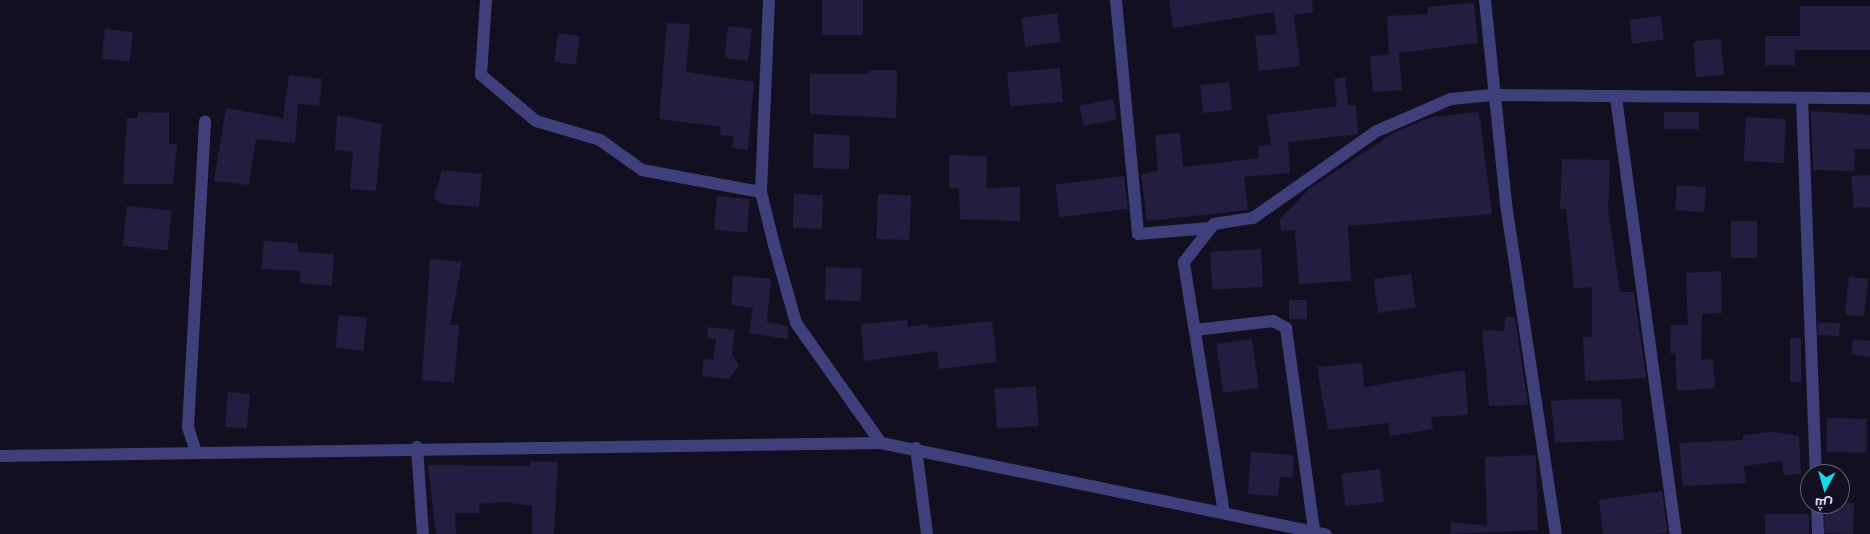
<!DOCTYPE html>
<meta charset="utf-8">
<style>
body{margin:0}
#map{position:relative;width:1870px;height:534px;overflow:hidden;background:#120f21;font-family:Figtree,Cairo,sans-serif}
div>[style]{position:absolute}
.building>*{inset:0;background:#231d40;transform-origin:0 0}
.minor>*{height:12px;margin:-6px;padding:0 6px;transform-origin:6px;border-radius:6px;background:#3f407b}
span{translate:-50% -50%;white-space:nowrap;text-align:center;line-height:1.15;-webkit-text-stroke:4px #120f21;paint-order:stroke}
.north{position:absolute;left:1800px;top:464px;width:50px;height:50px;box-sizing:border-box;background:#120f21;border:1px solid #605d78;border-radius:50%;rotate:186deg;font-size:14px;font-weight:700;line-height:20px;text-align:center;color:#d6d3fb}
.north::after{content:'';display:block;margin:auto;width:18px;height:22px;background:#16d9e4;clip-path:polygon(50% 0,100% 100%,50% 72%,0 100%)}
</style>
<div id="map">
<div class="building">
<div style="left:822px;top:0;width:41px;height:35px"></div>
<div style="clip-path:polygon(1169px 0,1312px 0,1313px 12px,1294px 15px,1300px 66px,1259px 71px,1255px 36px,1277px 34px,1274px 12px,1173px 28px)"></div>
<div style="clip-path:polygon(1474px 3px,1478px 43px,1399px 53px,1402px 90px,1373px 92px,1370px 56px,1389px 55px,1387px 16px,1428px 14px,1427px 7px)"></div>
<div style="clip-path:polygon(1800px 6px,1870px 6px,1870px 50px,1795px 50px,1795px 65px,1765px 65px,1765px 36px,1800px 36px)"></div>
<div style="left:1057px;top:13px;width:29px;height:36px;rotate:82deg"></div>
<div style="left:1661px;top:16px;width:24px;height:32px;rotate:83deg"></div>
<div style="clip-path:polygon(667px 23px,690px 24px,686px 72px,754px 82px,748px 150px,732px 148px,734px 136px,720px 135px,721px 127px,659px 119px)"></div>
<div style="left:728px;top:26px;width:24px;height:32px;rotate:7deg"></div>
<div style="left:105px;top:29px;width:28px;height:30px;rotate:6deg"></div>
<div style="left:558px;top:33px;width:22px;height:29px;rotate:8deg"></div>
<div style="left:1721px;top:39px;width:36px;height:28px;rotate:85deg"></div>
<div style="left:1060px;top:68px;width:34px;height:53px;rotate:85deg"></div>
<div style="clip-path:polygon(869px 70px,897px 70px,896px 118px,810px 114px,810px 74px,869px 74px)"></div>
<div style="clip-path:polygon(289px 75px,322px 79px,319px 106px,298px 104px,295px 143px,256px 139px,249px 185px,214px 181px,226px 108px,283px 118px)"></div>
<div style="clip-path:polygon(1345px 77px,1348px 105px,1356px 105px,1358px 134px,1288px 142px,1290px 173px,1244px 177px,1248px 210px,1147px 221px,1141px 175px,1158px 170px,1155px 135px,1180px 133px,1183px 167px,1259px 158px,1258px 146px,1271px 145px,1267px 115px,1337px 106px,1334px 79px)"></div>
<div style="left:1229px;top:82px;width:28px;height:29px;rotate:84deg"></div>
<div style="left:1113px;top:99px;width:21px;height:34px;rotate:79deg"></div>
<div style="clip-path:polygon(1811px 111px,1870px 115px,1870px 149px,1855px 149px,1854px 171px,1813px 170px)"></div>
<div style="clip-path:polygon(138px 112px,169px 113px,169px 144px,177px 144px,173px 184px,123px 184px,127px 118px,138px 118px)"></div>
<div style="clip-path:polygon(1479px 112px,1492px 214px,1348px 226px,1351px 281px,1299px 284px,1295px 230px,1281px 231px,1280px 219px,1309px 189px,1395px 132px,1431px 117px)"></div>
<div style="left:1664px;top:112px;width:35px;height:17px"></div>
<div style="clip-path:polygon(337px 115px,382px 124px,376px 191px,350px 189px,353px 152px,335px 150px)"></div>
<div style="left:1746px;top:117px;width:40px;height:44px;rotate:3deg"></div>
<div style="left:814px;top:134px;width:36px;height:34px;rotate:2deg"></div>
<div style="clip-path:polygon(949px 155px,987px 156px,986px 188px,1020px 187px,1020px 221px,960px 219px,959px 188px,949px 188px)"></div>
<div style="clip-path:polygon(1562px 159px,1610px 160px,1608px 210px,1620px 292px,1634px 292px,1646px 378px,1585px 381px,1583px 337px,1592px 337px,1592px 287px,1574px 289px,1566px 209px,1560px 209px)"></div>
<div style="clip-path:polygon(442px 170px,482px 174px,479px 207px,442px 204px,434px 198px)"></div>
<div style="clip-path:polygon(1870px 175px,1870px 207px,1854px 208px,1851px 176px)"></div>
<div style="left:1124px;top:176px;width:33px;height:69px;rotate:83deg"></div>
<div style="left:1677px;top:185px;width:29px;height:25px;rotate:4deg"></div>
<div style="left:794px;top:194px;width:29px;height:34px;rotate:2deg"></div>
<div style="left:878px;top:194px;width:33px;height:45px;rotate:2deg"></div>
<div style="left:717px;top:196px;width:33px;height:34px;rotate:5deg"></div>
<div style="left:127px;top:206px;width:45px;height:40px;rotate:6deg"></div>
<div style="left:1731px;top:221px;width:26px;height:37px"></div>
<div style="clip-path:polygon(264px 241px,298px 243px,298px 252px,334px 254px,332px 286px,300px 283px,300px 271px,261px 269px)"></div>
<div style="left:1261px;top:249px;width:38px;height:51px;rotate:87deg"></div>
<div style="clip-path:polygon(430px 259px,462px 262px,450px 325px,459px 325px,454px 383px,422px 380px)"></div>
<div style="left:826px;top:267px;width:36px;height:33px;rotate:2deg"></div>
<div style="clip-path:polygon(1721px 271px,1722px 313px,1702px 314px,1701px 360px,1713px 359px,1715px 388px,1677px 391px,1675px 353px,1670px 353px,1671px 325px,1688px 325px,1686px 273px)"></div>
<div style="left:1411px;top:274px;width:34px;height:38px;rotate:82deg"></div>
<div style="clip-path:polygon(733px 275px,771px 279px,767px 322px,788px 326px,788px 339px,749px 333px,753px 308px,731px 305px)"></div>
<div style="left:1849px;top:277px;width:19px;height:38px;rotate:6deg"></div>
<div style="left:1289px;top:300px;width:18px;height:19px"></div>
<div style="left:339px;top:315px;width:28px;height:33px;rotate:6deg"></div>
<div style="clip-path:polygon(1505px 317px,1515px 317px,1528px 405px,1489px 406px,1482px 330px,1504px 331px)"></div>
<div style="clip-path:polygon(907px 320px,908px 327px,928px 324px,928px 328px,992px 321px,997px 362px,939px 369px,937px 351px,864px 361px,861px 324px)"></div>
<div style="left:1818px;top:322px;width:22px;height:13px;rotate:3deg"></div>
<div style="clip-path:polygon(708px 327px,735px 330px,732px 354px,739px 365px,729px 379px,702px 376px,704px 359px,713px 360px,716px 339px,707px 338px)"></div>
<div style="left:1790px;top:338px;width:11px;height:44px"></div>
<div style="left:1252px;top:339px;width:49px;height:36px;rotate:82deg"></div>
<div style="clip-path:polygon(1853px 339px,1870px 341px,1870px 357px,1851px 354px)"></div>
<div style="clip-path:polygon(1362px 363px,1364px 387px,1465px 370px,1468px 415px,1431px 417px,1433px 429px,1390px 436px,1388px 423px,1328px 430px,1317px 367px)"></div>
<div style="left:1036px;top:386px;width:40px;height:42px;rotate:86deg"></div>
<div style="left:228px;top:392px;width:22px;height:35px;rotate:5deg"></div>
<div style="clip-path:polygon(1579px 399px,1621px 399px,1624px 440px,1555px 443px,1551px 401px)"></div>
<div style="left:1827px;top:418px;width:40px;height:34px;rotate:1deg"></div>
<div style="clip-path:polygon(1773px 432px,1799px 436px,1801px 474px,1784px 475px,1782px 461px,1744px 466px,1746px 483px,1683px 486px,1679px 443px,1743px 440px,1743px 435px)"></div>
<div style="clip-path:polygon(1251px 452px,1294px 455px,1293px 478px,1280px 477px,1278px 496px,1248px 494px)"></div>
<div style="clip-path:polygon(1536px 455px,1538px 530px,1450px 534px,1451px 522px,1487px 526px,1485px 457px)"></div>
<div style="clip-path:polygon(530px 461px,558px 462px,554px 534px,532px 534px,532px 506px,505px 502px,479px 504px,480px 513px,455px 513px,456px 534px,436px 534px,428px 465px,530px 466px)"></div>
<div style="left:1380px;top:469px;width:33px;height:39px;rotate:83deg"></div>
<div style="left:1662px;top:491px;width:42px;height:64px;rotate:82deg"></div>
<div style="left:1854px;top:503px;width:31px;height:29px;rotate:92deg"></div>
<div style="left:1765px;top:514px;width:44px;height:20px"></div>
</div>
<div class="minor">
<div style="left:486px;top:0;width:75px;rotate:93.8deg"></div>
<div style="left:481px;top:75px;width:72px;rotate:39.9deg"></div>
<div style="left:536px;top:121px;width:67px;rotate:16.5deg"></div>
<div style="left:600px;top:140px;width:52px;rotate:35.5deg"></div>
<div style="left:642px;top:170px;width:121px;rotate:10.5deg"></div>
<div style="left:769px;top:0;width:192px;rotate:92.4deg"></div>
<div style="left:761px;top:192px;width:55px;rotate:76.2deg"></div>
<div style="left:774px;top:245px;width:81px;rotate:74.2deg"></div>
<div style="left:796px;top:323px;width:147px;rotate:54.7deg"></div>
<div style="left:1116px;top:0;width:235px;rotate:84.6deg"></div>
<div style="left:1138px;top:234px;width:72px;rotate:-4.8deg"></div>
<div style="left:1485px;top:0;width:205px;rotate:84.1deg"></div>
<div style="left:1506px;top:204px;width:334px;rotate:81.4deg"></div>
<div style="left:1616px;top:98px;width:440px;rotate:82.2deg"></div>
<div style="left:1802px;top:98px;width:376px;rotate:87.9deg"></div>
<div style="left:1195px;top:330px;width:79px;rotate:-6.6deg"></div>
<div style="left:1273px;top:321px;width:15px;rotate:28deg"></div>
<div style="left:1286px;top:328px;width:205px;rotate:82.1deg"></div>
<div style="left:417px;top:447px;width:87px;rotate:86.1deg"></div>
<div style="left:916px;top:448px;width:87px;rotate:82.7deg"></div>
<div style="left:196px;top:452px;width:26px;rotate:-108deg"></div>
<div style="left:188px;top:427px;width:306px;rotate:-86.8deg"></div>
<div style="left:0;top:456px;width:881px;rotate:-0.85deg"></div>
<div style="left:881px;top:443px;width:454px;rotate:11.6deg"></div>
<div style="left:1817px;top:504px;width:30px;rotate:88deg"></div>
<div style="left:1224px;top:513px;width:254px;rotate:-99.1deg"></div>
<div style="left:1184px;top:262px;width:48px;rotate:-51.7deg"></div>
<div style="left:1214px;top:224px;width:39px;rotate:-9deg"></div>
<div style="left:1253px;top:218px;width:151px;rotate:-35.1deg"></div>
<div style="left:1377px;top:131px;width:81px;rotate:-23.4deg"></div>
<div style="left:1451px;top:99px;width:41px;rotate:-5.6deg"></div>
<div style="left:1492px;top:95px;width:378px;rotate:0.5deg"></div>
</div>
<div class="north">ش</div>
</div>
